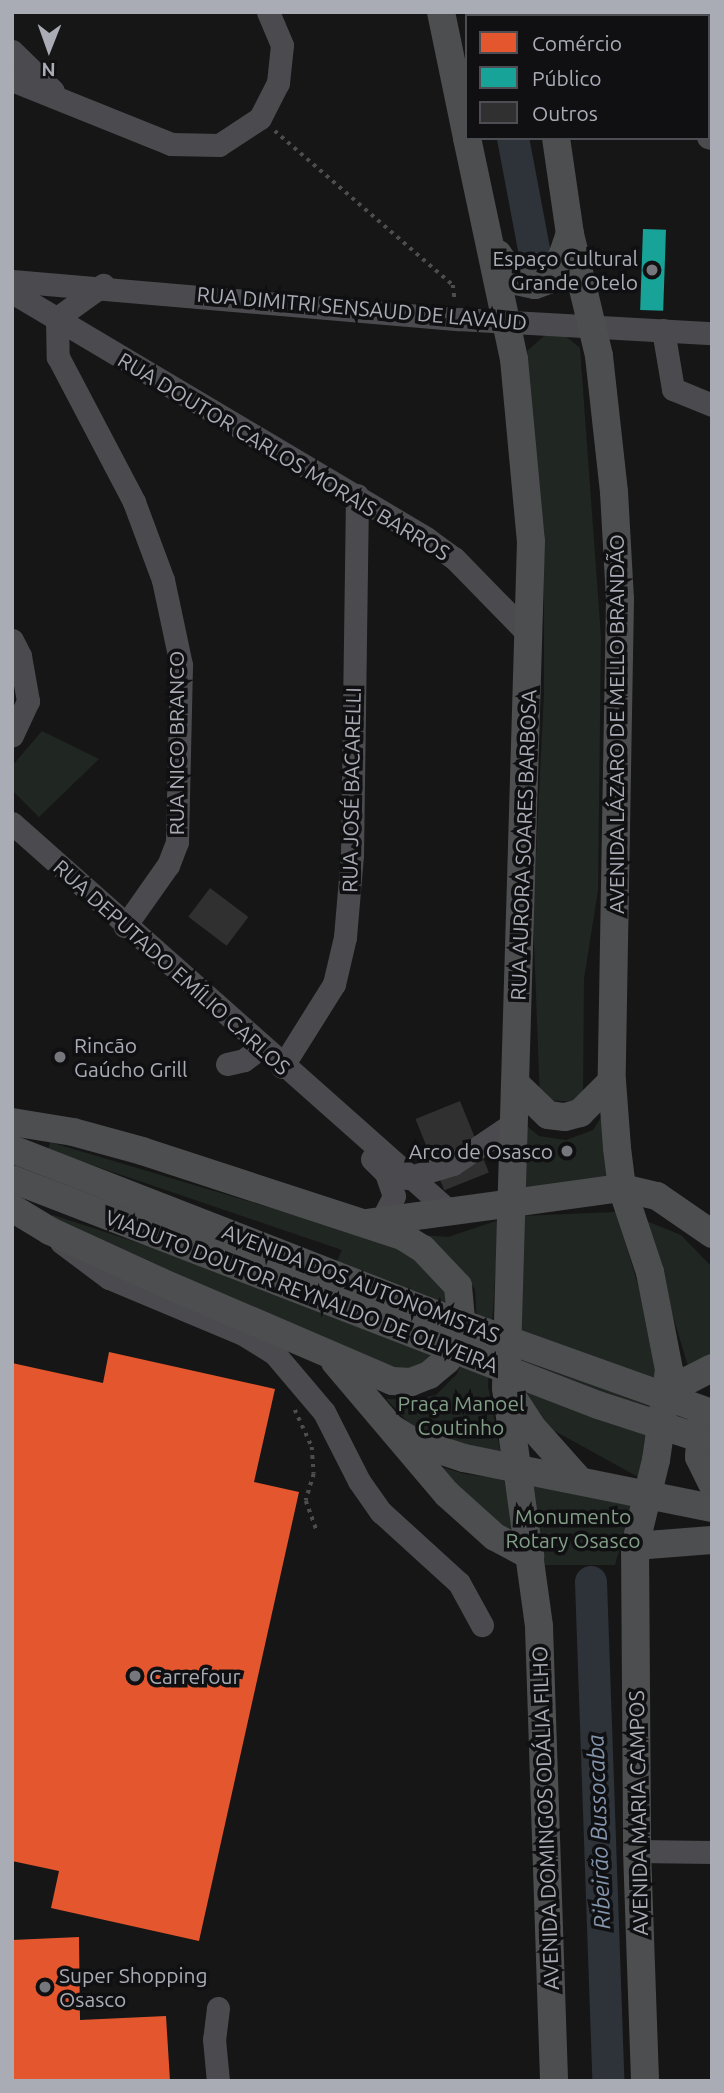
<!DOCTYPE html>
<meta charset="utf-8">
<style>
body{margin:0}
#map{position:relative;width:724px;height:2093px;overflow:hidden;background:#161616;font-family:Ubuntu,sans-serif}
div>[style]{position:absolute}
.green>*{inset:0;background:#202621}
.shops>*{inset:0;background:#e4572e}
.public>*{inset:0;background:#17a398;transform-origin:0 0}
.river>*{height:32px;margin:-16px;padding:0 16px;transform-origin:16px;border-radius:16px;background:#2e333a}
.building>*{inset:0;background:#303031;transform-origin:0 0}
.path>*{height:3.5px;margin-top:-1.75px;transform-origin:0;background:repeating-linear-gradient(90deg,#4c4d4f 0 3.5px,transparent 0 8.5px)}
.minor>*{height:23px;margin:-11.5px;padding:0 11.5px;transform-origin:11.5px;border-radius:11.5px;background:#4b4b4f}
.major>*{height:28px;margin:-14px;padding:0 14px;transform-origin:14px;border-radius:14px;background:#4d4e50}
.major-bridge>*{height:28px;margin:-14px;padding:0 14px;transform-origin:14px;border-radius:14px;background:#4d4e50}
.dots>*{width:19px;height:19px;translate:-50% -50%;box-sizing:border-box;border:4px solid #101012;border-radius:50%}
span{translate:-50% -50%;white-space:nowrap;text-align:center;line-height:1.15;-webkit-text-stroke:7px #101012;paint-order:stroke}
.poi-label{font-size:21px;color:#a9abb5}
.right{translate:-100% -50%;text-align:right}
.left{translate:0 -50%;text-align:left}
.street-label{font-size:21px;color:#a9abb5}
.park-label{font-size:21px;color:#829e87}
.water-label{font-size:23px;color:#8395ac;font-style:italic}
.frame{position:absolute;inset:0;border:14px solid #a9abb5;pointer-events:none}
.legend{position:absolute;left:465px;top:14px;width:245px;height:126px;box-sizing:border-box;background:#101012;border:2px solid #4d4e53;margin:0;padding:9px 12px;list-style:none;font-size:21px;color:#a9abb5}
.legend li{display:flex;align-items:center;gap:14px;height:35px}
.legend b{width:35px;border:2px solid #4d4e53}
.north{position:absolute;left:14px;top:14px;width:70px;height:70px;-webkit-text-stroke:5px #101012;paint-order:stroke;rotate:181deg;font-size:19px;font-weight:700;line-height:28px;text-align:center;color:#a9abb5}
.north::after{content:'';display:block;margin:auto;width:24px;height:32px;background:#a9abb5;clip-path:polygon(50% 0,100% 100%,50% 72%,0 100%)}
</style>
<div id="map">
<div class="green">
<div style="clip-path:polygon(563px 334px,580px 348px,601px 637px,598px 890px,584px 979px,583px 1102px,540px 1100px,533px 917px,544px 693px,544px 563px,527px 351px,544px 336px)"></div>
<div style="clip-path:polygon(42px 731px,99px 759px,39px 817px,12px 790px,12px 766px)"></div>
<div style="clip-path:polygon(605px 1111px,608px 1182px,516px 1197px,522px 1122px,539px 1136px,566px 1140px,593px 1130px)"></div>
<div style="clip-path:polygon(50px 1142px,395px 1245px,417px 1258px,451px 1293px,439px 1358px,405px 1378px,49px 1220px,53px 1215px,318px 1302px,342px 1250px,48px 1150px)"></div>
<div style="clip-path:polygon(616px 1212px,656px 1344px,662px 1398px,638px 1477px,553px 1430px,516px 1386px,520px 1216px)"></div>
<div style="clip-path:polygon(499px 1220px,488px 1386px,501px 1455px,424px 1439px,386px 1399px,412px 1400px,436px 1395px,457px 1374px,477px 1327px,475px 1289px,424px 1235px,448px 1237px)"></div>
<div style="clip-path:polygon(644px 1220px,681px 1235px,712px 1267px,712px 1361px,688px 1366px)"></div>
<div style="clip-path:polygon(428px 1463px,465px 1474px,504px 1479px,516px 1538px)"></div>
<div style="clip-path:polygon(529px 1482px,633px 1503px,615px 1565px,540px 1565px)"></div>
</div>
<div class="shops">
<div style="clip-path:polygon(109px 1352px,275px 1389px,254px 1482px,299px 1492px,199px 1941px,51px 1908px,59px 1871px,12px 1861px,12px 1363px,103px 1383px)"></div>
<div style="clip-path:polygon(79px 1937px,80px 2020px,166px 2016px,170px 2081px,12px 2081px,12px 1940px)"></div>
</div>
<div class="public">
<div style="left:643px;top:229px;width:23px;height:81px;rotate:2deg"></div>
</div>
<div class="river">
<div style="left:490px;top:12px;width:4px;rotate:76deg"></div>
<div style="left:513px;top:138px;width:124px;rotate:79.3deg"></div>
<div style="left:591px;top:1582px;width:499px;rotate:88deg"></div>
</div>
<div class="building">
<div style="left:210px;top:888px;width:48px;height:36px;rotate:37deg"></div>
<div style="left:460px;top:1101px;width:77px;height:48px;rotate:68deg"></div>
</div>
<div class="path">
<div style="left:275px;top:131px;width:235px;rotate:40.9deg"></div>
<div style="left:453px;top:285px;width:16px;rotate:83deg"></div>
<div style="left:295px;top:1410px;width:41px;rotate:65.3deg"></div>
<div style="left:312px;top:1447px;width:27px;rotate:86deg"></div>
<div style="left:314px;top:1474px;width:28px;rotate:107deg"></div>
<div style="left:306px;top:1501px;width:33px;rotate:70deg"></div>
</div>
<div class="minor">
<div style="left:12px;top:51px;width:57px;rotate:44.3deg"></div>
<div style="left:12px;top:80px;width:171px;rotate:21.9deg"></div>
<div style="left:171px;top:144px;width:48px;rotate:1.2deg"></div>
<div style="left:219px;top:145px;width:49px;rotate:-33.4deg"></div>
<div style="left:260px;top:118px;width:39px;rotate:-63deg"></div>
<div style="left:278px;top:83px;width:38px;rotate:-84deg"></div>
<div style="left:282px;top:45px;width:36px;rotate:-113deg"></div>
<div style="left:708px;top:137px;width:4px;rotate:14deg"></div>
<div style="left:12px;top:281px;width:448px;rotate:4.9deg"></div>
<div style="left:458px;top:319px;width:254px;rotate:3.2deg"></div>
<div style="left:12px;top:292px;width:482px;rotate:30.7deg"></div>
<div style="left:426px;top:538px;width:34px;rotate:36deg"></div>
<div style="left:454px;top:558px;width:109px;rotate:45.7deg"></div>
<div style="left:57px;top:318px;width:39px;rotate:89deg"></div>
<div style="left:58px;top:357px;width:164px;rotate:62.3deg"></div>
<div style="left:134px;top:502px;width:83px;rotate:69.6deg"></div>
<div style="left:163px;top:580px;width:87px;rotate:78deg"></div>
<div style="left:181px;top:665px;width:177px;rotate:91.3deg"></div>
<div style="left:177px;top:842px;width:25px;rotate:111deg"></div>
<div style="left:168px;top:865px;width:75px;rotate:125.2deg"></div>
<div style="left:57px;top:318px;width:57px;rotate:-35.7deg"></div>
<div style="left:663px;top:330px;width:60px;rotate:80.4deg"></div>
<div style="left:673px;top:389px;width:42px;rotate:22.3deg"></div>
<div style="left:12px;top:640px;width:18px;rotate:63deg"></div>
<div style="left:20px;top:656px;width:46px;rotate:79.9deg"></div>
<div style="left:28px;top:701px;width:38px;rotate:115deg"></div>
<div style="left:12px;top:823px;width:583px;rotate:41.59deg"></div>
<div style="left:227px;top:1064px;width:17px;rotate:-13deg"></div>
<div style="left:244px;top:1060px;width:20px;rotate:-37deg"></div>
<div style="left:282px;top:1067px;width:98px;rotate:-57.9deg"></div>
<div style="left:334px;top:984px;width:48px;rotate:-76.8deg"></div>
<div style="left:345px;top:937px;width:82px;rotate:-85.1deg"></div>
<div style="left:352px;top:855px;width:360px;rotate:-89.2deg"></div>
<div style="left:372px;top:1159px;width:20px;rotate:45deg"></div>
<div style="left:386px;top:1173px;width:24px;rotate:71deg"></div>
<div style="left:394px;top:1196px;width:25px;rotate:117deg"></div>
<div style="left:407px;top:1178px;width:48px;rotate:-16.9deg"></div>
<div style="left:453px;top:1164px;width:75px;rotate:-34.1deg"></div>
<div style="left:61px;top:1242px;width:60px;rotate:36.9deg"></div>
<div style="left:109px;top:1278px;width:145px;rotate:22.7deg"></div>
<div style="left:243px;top:1334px;width:36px;rotate:32deg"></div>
<div style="left:274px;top:1353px;width:77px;rotate:49.7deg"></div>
<div style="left:324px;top:1412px;width:77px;rotate:63.1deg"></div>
<div style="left:359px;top:1481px;width:38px;rotate:55deg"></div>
<div style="left:381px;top:1512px;width:105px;rotate:42.3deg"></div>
<div style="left:459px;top:1583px;width:48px;rotate:61.3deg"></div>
<div style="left:637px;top:1851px;width:75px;rotate:0.8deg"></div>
<div style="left:218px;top:2008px;width:31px;rotate:97deg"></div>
<div style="left:214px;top:2039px;width:42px;rotate:84.6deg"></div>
</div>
<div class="major">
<div style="left:441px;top:12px;width:128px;rotate:78.3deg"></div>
<div style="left:533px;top:12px;width:4px;rotate:76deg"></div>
<div style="left:467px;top:138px;width:226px;rotate:78deg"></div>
<div style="left:514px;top:359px;width:183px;rotate:84.7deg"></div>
<div style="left:531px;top:541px;width:847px;rotate:91.69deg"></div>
<div style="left:506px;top:1388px;width:241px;rotate:82.1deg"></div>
<div style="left:539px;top:1627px;width:454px;rotate:88.1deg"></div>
<div style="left:556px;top:138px;width:97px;rotate:81.7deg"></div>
<div style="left:570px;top:234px;width:125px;rotate:76.6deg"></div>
<div style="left:599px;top:356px;width:137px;rotate:83.7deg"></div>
<div style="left:614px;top:492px;width:107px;rotate:86.8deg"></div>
<div style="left:620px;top:599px;width:482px;rotate:91deg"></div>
<div style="left:612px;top:1081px;width:67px;rotate:85.7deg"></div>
<div style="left:617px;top:1148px;width:40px;rotate:82.9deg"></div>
<div style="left:622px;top:1188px;width:89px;rotate:71.6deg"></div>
<div style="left:650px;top:1272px;width:100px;rotate:79deg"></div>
<div style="left:669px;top:1370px;width:91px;rotate:98.2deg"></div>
<div style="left:656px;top:1460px;width:89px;rotate:103.7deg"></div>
<div style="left:635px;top:1546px;width:305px;rotate:89.6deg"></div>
<div style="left:637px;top:1851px;width:230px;rotate:88deg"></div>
<div style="left:498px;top:254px;width:32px;rotate:56deg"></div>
<div style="left:516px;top:281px;width:19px;rotate:12deg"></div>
<div style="left:535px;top:285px;width:15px;rotate:-20deg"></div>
<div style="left:549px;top:280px;width:15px;rotate:-53deg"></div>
<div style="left:558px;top:268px;width:36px;rotate:-71deg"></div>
<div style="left:517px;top:1085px;width:43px;rotate:44.1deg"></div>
<div style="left:548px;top:1115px;width:17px;rotate:7deg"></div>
<div style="left:565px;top:1117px;width:16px;rotate:-15deg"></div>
<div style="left:580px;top:1113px;width:45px;rotate:-45deg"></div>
<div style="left:12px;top:1122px;width:62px;rotate:9.3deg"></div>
<div style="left:73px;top:1132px;width:72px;rotate:15.4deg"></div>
<div style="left:142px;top:1151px;width:274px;rotate:18.1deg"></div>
<div style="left:402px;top:1236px;width:25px;rotate:32deg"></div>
<div style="left:423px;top:1249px;width:51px;rotate:46.6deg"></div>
<div style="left:458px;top:1286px;width:44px;rotate:84.8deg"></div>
<div style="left:462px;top:1330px;width:34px;rotate:117deg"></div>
<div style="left:447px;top:1360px;width:23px;rotate:140deg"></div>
<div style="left:429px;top:1375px;width:19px;rotate:159deg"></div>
<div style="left:411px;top:1382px;width:19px;rotate:-177deg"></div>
<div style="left:392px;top:1381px;width:254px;rotate:-156.8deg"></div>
<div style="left:159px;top:1281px;width:120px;rotate:-155.4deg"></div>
<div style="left:50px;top:1231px;width:44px;rotate:-148.8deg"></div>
<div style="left:366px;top:1223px;width:258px;rotate:-7.8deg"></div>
<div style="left:622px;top:1188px;width:36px;rotate:13deg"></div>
<div style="left:657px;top:1196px;width:67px;rotate:34.6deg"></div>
<div style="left:335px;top:1362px;width:173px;rotate:49.7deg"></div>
<div style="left:447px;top:1494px;width:64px;rotate:41.9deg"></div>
<div style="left:495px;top:1537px;width:40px;rotate:28deg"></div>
<div style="left:508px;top:1390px;width:44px;rotate:57deg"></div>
<div style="left:532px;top:1427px;width:71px;rotate:48.4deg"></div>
<div style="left:669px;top:1390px;width:48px;rotate:-27.1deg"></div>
<div style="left:702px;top:1415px;width:42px;rotate:94.1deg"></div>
<div style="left:699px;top:1457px;width:30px;rotate:64deg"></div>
<div style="left:393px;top:1429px;width:22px;rotate:32deg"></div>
<div style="left:412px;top:1441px;width:55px;rotate:18.1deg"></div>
<div style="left:464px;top:1458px;width:253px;rotate:11.4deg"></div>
<div style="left:635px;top:1546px;width:77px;rotate:-4.5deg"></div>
</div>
<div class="major-bridge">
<div style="left:12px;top:1149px;width:457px;rotate:21.3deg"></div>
<div style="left:438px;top:1315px;width:291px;rotate:19.7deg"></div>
<div style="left:12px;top:1179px;width:628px;rotate:21.09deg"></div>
<div style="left:598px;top:1405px;width:120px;rotate:18deg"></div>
</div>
<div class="dots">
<div style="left:652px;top:270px;background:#76777d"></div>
<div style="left:60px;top:1057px;background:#76777d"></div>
<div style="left:567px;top:1151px;background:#76777d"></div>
<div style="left:135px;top:1676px;background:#76777d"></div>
<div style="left:45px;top:1987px;background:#76777d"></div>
</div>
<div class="poi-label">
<span class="right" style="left:638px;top:270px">Espaço Cultural<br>Grande Otelo</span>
<span class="left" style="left:74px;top:1057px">Rincão<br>Gaúcho Grill</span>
<span class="right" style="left:553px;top:1151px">Arco de Osasco</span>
<span class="left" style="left:149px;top:1676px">Carrefour</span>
<span class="left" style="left:59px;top:1987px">Super Shopping<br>Osasco</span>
</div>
<div class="street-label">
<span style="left:362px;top:308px;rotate:5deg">RUA DIMITRI SENSAUD DE LAVAUD</span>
<span style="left:284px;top:456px;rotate:31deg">RUA DOUTOR CARLOS MORAIS BARROS</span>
<span style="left:616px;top:724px;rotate:-90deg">AVENIDA LÁZARO DE MELLO BRANDÃO</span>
<span style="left:176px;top:743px;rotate:-90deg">RUA NICO BRANCO</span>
<span style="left:351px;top:790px;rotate:-89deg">RUA JOSÉ BACARELLI</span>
<span style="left:523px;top:845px;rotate:-88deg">RUA AURORA SOARES BARBOSA</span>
<span style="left:172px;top:967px;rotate:42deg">RUA DEPUTADO EMÍLIO CARLOS</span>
<span style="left:361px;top:1283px;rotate:21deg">AVENIDA DOS AUTONOMISTAS</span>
<span style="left:302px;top:1291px;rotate:21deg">VIADUTO DOUTOR REYNALDO DE OLIVEIRA</span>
<span style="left:638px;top:1813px;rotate:-91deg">AVENIDA MARIA CAMPOS</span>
<span style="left:545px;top:1818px;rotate:-92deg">AVENIDA DOMINGOS ODÁLIA FILHO</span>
</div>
<div class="park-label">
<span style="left:461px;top:1415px">Praça Manoel<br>Coutinho</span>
<span style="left:573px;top:1528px">Monumento<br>Rotary Osasco</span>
</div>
<div class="water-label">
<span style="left:599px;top:1832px;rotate:-92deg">Ribeirão Bussocaba</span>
</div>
<div class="frame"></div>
<ul class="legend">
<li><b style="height:19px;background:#e4572e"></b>Comércio</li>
<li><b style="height:19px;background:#17a398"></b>Público</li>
<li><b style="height:19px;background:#303031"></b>Outros</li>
</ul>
<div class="north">N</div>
</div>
